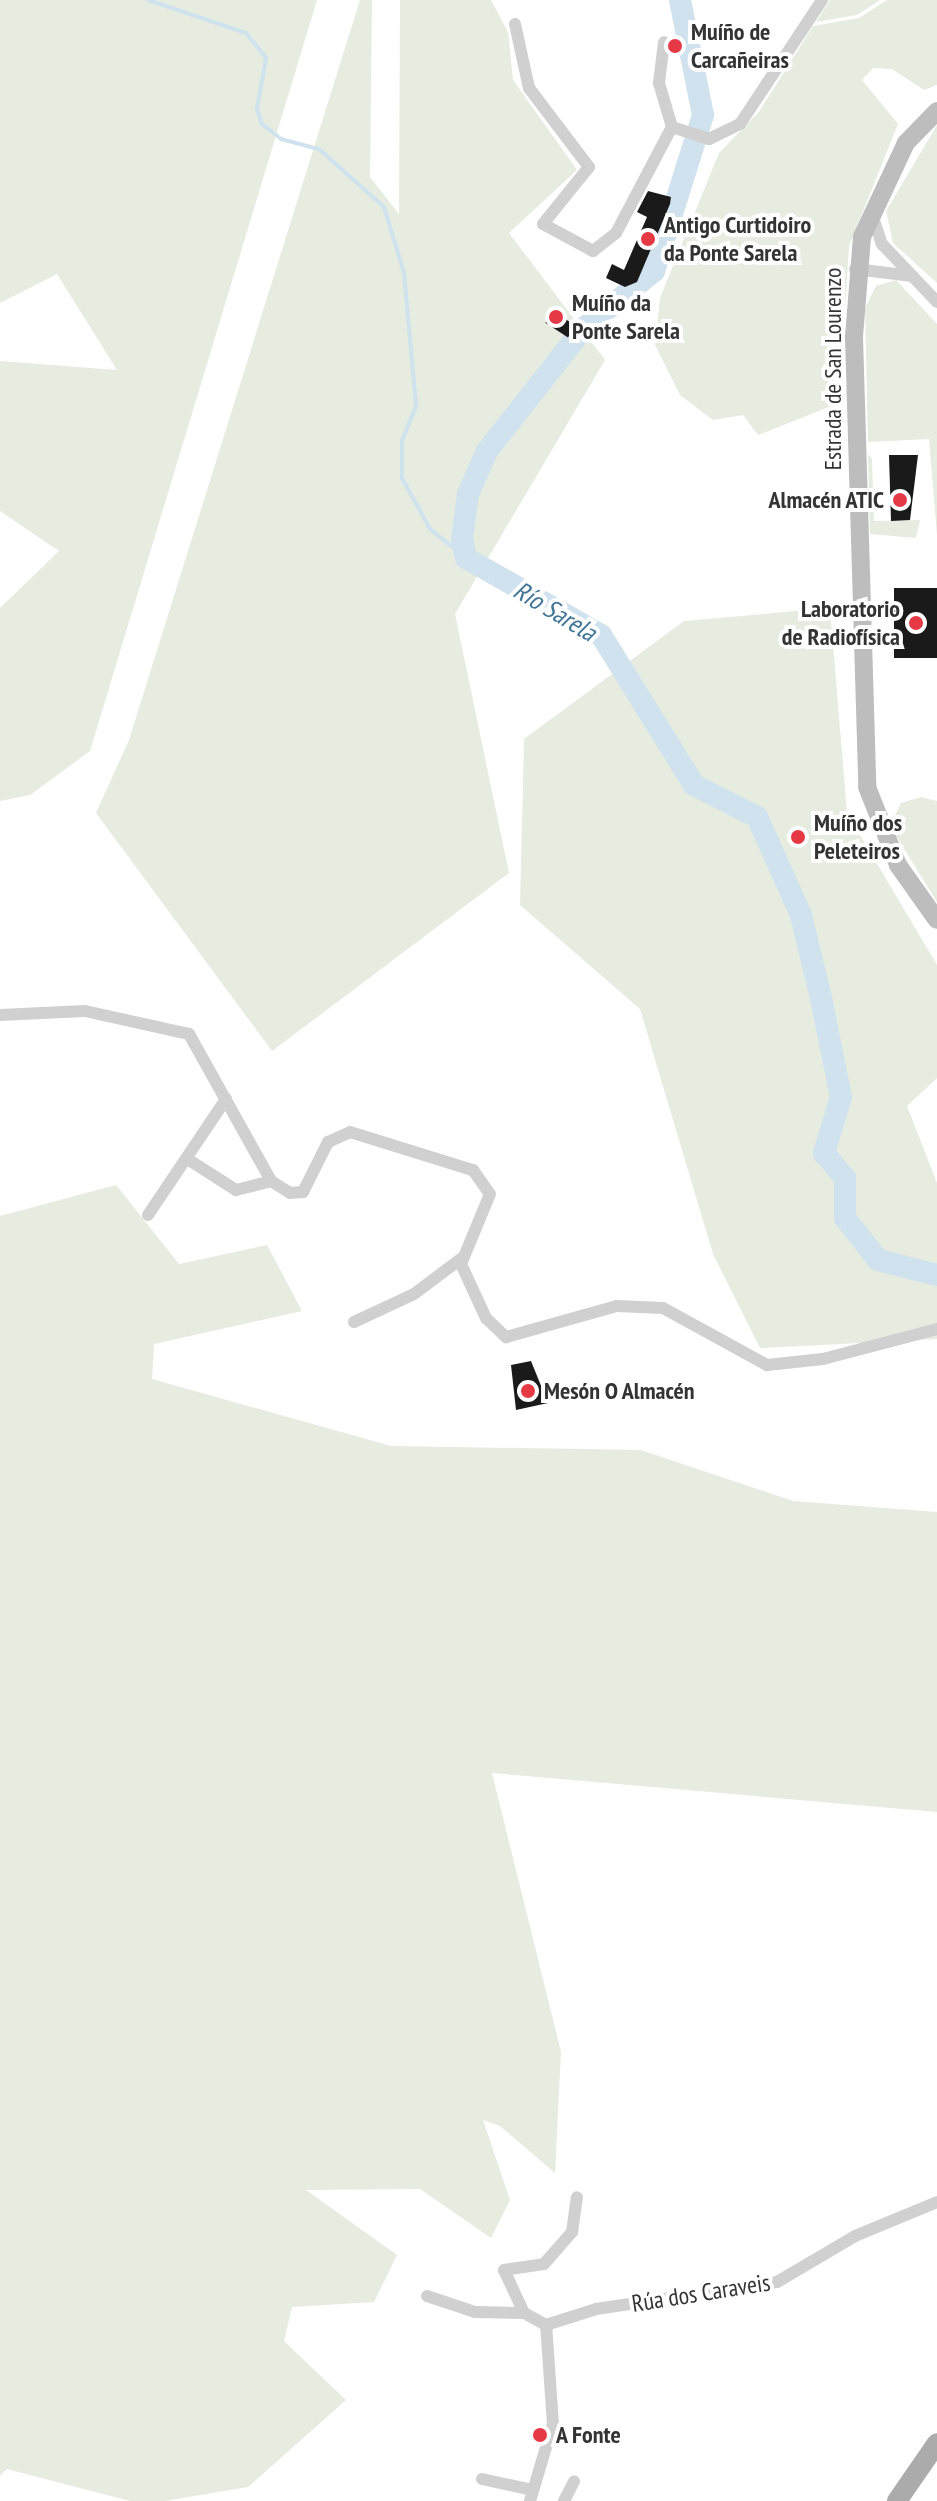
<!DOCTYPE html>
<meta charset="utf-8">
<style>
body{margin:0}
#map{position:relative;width:937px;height:2501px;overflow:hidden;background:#fff;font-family:"PT Sans Narrow",sans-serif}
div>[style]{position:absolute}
.green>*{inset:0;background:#e6ecdf}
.stream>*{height:4px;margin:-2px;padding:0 2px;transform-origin:2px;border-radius:2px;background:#cfe2ee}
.river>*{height:22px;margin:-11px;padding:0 11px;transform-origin:11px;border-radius:11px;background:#cfe2ee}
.building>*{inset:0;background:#1a1a1a;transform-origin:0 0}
.street>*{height:12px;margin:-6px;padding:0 6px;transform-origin:6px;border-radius:6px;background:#d0d0d0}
.secondary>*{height:18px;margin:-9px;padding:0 9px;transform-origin:9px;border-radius:9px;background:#bdbdbd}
.primary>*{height:20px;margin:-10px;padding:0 10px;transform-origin:10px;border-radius:10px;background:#ababab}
.dots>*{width:22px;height:22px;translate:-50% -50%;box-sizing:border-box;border:4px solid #fff;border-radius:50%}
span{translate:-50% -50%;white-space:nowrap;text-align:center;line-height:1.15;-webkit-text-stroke:8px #fff;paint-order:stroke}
.poi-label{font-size:24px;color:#333;font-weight:700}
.left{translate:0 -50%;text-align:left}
.right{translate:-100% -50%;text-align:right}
.street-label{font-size:24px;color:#333}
.water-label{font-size:26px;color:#3f7597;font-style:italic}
</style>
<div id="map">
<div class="green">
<div style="clip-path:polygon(0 0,317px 0,90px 751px,30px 795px,0 801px,0 608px,59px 551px,0 511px,0 361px,117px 370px,57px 274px,0 303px)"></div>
<div style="clip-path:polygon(360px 0,372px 0,370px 177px,399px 214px,400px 0,491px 0,508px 32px,513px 80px,577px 170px,509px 233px,605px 360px,455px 614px,509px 873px,272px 1051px,96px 813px,129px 740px)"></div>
<div style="clip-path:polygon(830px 0,880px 0,857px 15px,816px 22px)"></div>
<div style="clip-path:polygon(887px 0,937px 0,937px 85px,924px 90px,892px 69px,873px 68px,862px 80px,898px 124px,849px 246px,839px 403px,758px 435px,743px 415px,713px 420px,680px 395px,655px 345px,660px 298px,719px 153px,759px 112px,813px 26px,859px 18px)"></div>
<div style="clip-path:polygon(937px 125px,937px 283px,893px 243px,886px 211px)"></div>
<div style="clip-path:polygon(896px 280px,937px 324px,937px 535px,929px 439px,868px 442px,865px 308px,876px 286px)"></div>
<div style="clip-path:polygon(868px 454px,872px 459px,874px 521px,920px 520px,916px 538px,870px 534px)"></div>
<div style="clip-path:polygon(830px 608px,847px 813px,937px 965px,937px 1078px,907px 1106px,937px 1183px,937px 1339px,760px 1348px,713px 1254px,640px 1009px,520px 905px,524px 739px,684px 621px)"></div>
<div style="clip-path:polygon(921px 797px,937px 801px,937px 902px,890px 826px,901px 803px)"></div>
<div style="clip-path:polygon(116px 1185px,179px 1264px,267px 1245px,302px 1311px,154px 1344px,152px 1379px,391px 1446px,641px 1450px,793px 1501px,937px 1512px,937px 1812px,492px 1773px,561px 2052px,555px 2173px,500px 2126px,483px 2120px,510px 2200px,491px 2238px,420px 2189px,306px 2190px,397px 2255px,374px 2302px,292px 2307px,284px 2341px,346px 2400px,248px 2487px,165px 2501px,130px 2501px,7px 2469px,0 2476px,0 1216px)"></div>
</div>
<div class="stream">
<div style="left:148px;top:0;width:103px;rotate:18.6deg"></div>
<div style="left:246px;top:33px;width:32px;rotate:51deg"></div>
<div style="left:266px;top:58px;width:52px;rotate:100deg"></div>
<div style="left:257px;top:109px;width:16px;rotate:72deg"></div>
<div style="left:262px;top:124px;width:24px;rotate:38deg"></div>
<div style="left:281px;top:139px;width:39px;rotate:15deg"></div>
<div style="left:319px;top:149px;width:87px;rotate:41.7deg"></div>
<div style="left:384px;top:207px;width:69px;rotate:73.1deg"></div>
<div style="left:404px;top:273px;width:134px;rotate:84.8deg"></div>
<div style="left:416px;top:406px;width:37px;rotate:112deg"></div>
<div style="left:402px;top:440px;width:38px;rotate:90deg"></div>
<div style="left:402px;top:478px;width:58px;rotate:61.2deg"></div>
<div style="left:430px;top:529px;width:46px;rotate:38.9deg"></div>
</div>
<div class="river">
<div style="left:680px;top:0;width:117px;rotate:78.7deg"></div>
<div style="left:703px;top:115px;width:164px;rotate:107.4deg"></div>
<div style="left:654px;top:271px;width:92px;rotate:140.8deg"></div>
<div style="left:583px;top:329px;width:155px;rotate:128.2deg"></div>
<div style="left:487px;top:451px;width:47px;rotate:113.8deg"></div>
<div style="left:468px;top:494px;width:45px;rotate:97.6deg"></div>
<div style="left:462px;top:539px;width:19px;rotate:78deg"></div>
<div style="left:466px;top:558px;width:155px;rotate:29.7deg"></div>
<div style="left:601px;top:635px;width:176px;rotate:58.2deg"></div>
<div style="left:694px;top:785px;width:71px;rotate:26.9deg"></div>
<div style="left:757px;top:817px;width:107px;rotate:65.8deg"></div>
<div style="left:801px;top:915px;width:85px;rotate:76.5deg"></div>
<div style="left:821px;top:998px;width:101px;rotate:78.6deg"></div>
<div style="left:841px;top:1097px;width:59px;rotate:106.9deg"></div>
<div style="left:824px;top:1153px;width:33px;rotate:50deg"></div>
<div style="left:845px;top:1178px;width:40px;rotate:90deg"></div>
<div style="left:845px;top:1218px;width:53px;rotate:51.8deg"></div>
<div style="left:878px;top:1260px;width:61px;rotate:14.3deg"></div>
</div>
<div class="building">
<div style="clip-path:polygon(648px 191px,671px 197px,670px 204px,637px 282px,625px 287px,606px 278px,612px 264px,624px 270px,647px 217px,637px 212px)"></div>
<div style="left:553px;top:311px;width:27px;height:14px;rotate:33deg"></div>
<div style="clip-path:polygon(889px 455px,918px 455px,910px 520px,891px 521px)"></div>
<div style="left:937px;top:588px;width:70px;height:43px;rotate:90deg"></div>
<div style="clip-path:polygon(531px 1361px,548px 1403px,516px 1410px,511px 1365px)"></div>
</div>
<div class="street">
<div style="left:515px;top:24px;width:66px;rotate:77.7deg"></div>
<div style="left:529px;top:88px;width:99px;rotate:52.8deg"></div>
<div style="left:589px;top:167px;width:73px;rotate:128.9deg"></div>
<div style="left:543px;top:224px;width:57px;rotate:28.4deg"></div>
<div style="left:593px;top:251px;width:29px;rotate:-38deg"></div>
<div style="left:616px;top:233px;width:120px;rotate:-62.2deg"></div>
<div style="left:672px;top:127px;width:46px;rotate:-106.5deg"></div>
<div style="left:659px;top:83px;width:41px;rotate:-83deg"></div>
<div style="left:672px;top:127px;width:39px;rotate:18deg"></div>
<div style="left:709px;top:139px;width:34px;rotate:-26deg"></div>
<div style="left:740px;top:124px;width:149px;rotate:-56.5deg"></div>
<div style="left:872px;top:214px;width:32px;rotate:72deg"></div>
<div style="left:882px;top:244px;width:80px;rotate:46.5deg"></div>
<div style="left:855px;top:269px;width:58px;rotate:6.9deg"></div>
<div style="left:0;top:1015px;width:85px;rotate:-2.7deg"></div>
<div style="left:85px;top:1011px;width:107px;rotate:12.5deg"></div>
<div style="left:189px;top:1034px;width:168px;rotate:60.8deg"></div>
<div style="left:271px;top:1181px;width:22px;rotate:32deg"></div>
<div style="left:290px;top:1193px;width:13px;rotate:-4deg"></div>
<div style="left:303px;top:1192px;width:56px;rotate:-63.4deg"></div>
<div style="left:328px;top:1142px;width:24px;rotate:-24deg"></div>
<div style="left:350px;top:1132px;width:129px;rotate:17.2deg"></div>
<div style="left:473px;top:1170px;width:29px;rotate:55deg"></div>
<div style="left:490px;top:1194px;width:76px;rotate:112.5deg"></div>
<div style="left:461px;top:1264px;width:60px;rotate:65.2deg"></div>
<div style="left:486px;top:1318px;width:28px;rotate:44deg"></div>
<div style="left:506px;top:1337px;width:115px;rotate:-15.6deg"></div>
<div style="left:617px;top:1306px;width:46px;rotate:2.5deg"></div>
<div style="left:663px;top:1308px;width:119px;rotate:28.7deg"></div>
<div style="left:767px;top:1365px;width:56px;rotate:-6.1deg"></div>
<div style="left:823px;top:1359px;width:118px;rotate:-14.7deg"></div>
<div style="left:189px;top:1160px;width:56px;rotate:32.6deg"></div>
<div style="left:236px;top:1190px;width:36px;rotate:-14deg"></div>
<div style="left:148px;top:1215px;width:140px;rotate:-56.1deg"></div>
<div style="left:354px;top:1322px;width:66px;rotate:-25deg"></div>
<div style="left:414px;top:1294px;width:60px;rotate:-36.9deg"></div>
<div style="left:427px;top:2296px;width:51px;rotate:18.4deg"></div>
<div style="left:475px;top:2312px;width:49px;rotate:1.2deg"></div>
<div style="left:546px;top:2325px;width:52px;rotate:-17.7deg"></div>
<div style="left:596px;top:2309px;width:183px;rotate:-8.5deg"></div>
<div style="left:777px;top:2282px;width:91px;rotate:-30.5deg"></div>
<div style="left:855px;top:2236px;width:89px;rotate:-22.5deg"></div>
<div style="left:546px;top:2325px;width:25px;rotate:-151deg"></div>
<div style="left:524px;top:2313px;width:47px;rotate:-114.9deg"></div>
<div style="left:504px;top:2270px;width:40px;rotate:-8.5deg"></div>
<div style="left:544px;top:2264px;width:43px;rotate:-48.8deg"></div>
<div style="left:572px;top:2232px;width:35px;rotate:-82deg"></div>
<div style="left:482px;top:2479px;width:51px;rotate:12.4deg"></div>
<div style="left:530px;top:2501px;width:80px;rotate:-73.4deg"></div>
<div style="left:553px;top:2424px;width:99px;rotate:-94deg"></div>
<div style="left:564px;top:2501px;width:22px;rotate:-63deg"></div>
</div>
<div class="secondary">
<div style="left:937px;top:111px;width:45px;rotate:134.1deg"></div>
<div style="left:906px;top:143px;width:104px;rotate:115.1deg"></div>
<div style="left:862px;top:237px;width:100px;rotate:94.6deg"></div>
<div style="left:854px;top:337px;width:450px;rotate:88.3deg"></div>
<div style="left:867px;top:787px;width:84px;rotate:68.3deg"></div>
<div style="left:898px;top:865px;width:67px;rotate:54.7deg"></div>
</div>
<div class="primary">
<div style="left:897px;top:2501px;width:70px;rotate:-55.4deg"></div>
</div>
<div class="dots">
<div style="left:675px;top:46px;background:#e63946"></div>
<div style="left:648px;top:239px;background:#e63946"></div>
<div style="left:556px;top:317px;background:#e63946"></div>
<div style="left:900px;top:500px;background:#e63946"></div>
<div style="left:916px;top:623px;background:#e63946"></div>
<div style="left:798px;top:837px;background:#e63946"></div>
<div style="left:528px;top:1391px;background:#e63946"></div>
<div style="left:540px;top:2435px;background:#e63946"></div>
</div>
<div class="poi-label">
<span class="left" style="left:691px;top:46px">Muíño de<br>Carcañeiras</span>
<span class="left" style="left:664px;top:239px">Antigo Curtidoiro<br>da Ponte Sarela</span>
<span class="left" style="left:572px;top:317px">Muíño da<br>Ponte Sarela</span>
<span class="right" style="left:884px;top:500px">Almacén ATIC</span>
<span class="right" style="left:900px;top:623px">Laboratorio<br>de Radiofísica</span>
<span class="left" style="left:814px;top:837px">Muíño dos<br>Peleteiros</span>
<span class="left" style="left:544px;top:1391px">Mesón O Almacén</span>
<span class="left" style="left:556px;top:2435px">A Fonte</span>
</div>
<div class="street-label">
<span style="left:833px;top:369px;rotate:-90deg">Estrada de San Lourenzo</span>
<span style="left:701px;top:2293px;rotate:-9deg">Rúa dos Caraveis</span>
</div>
<div class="water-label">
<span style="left:555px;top:611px;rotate:31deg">Río Sarela</span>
</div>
</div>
